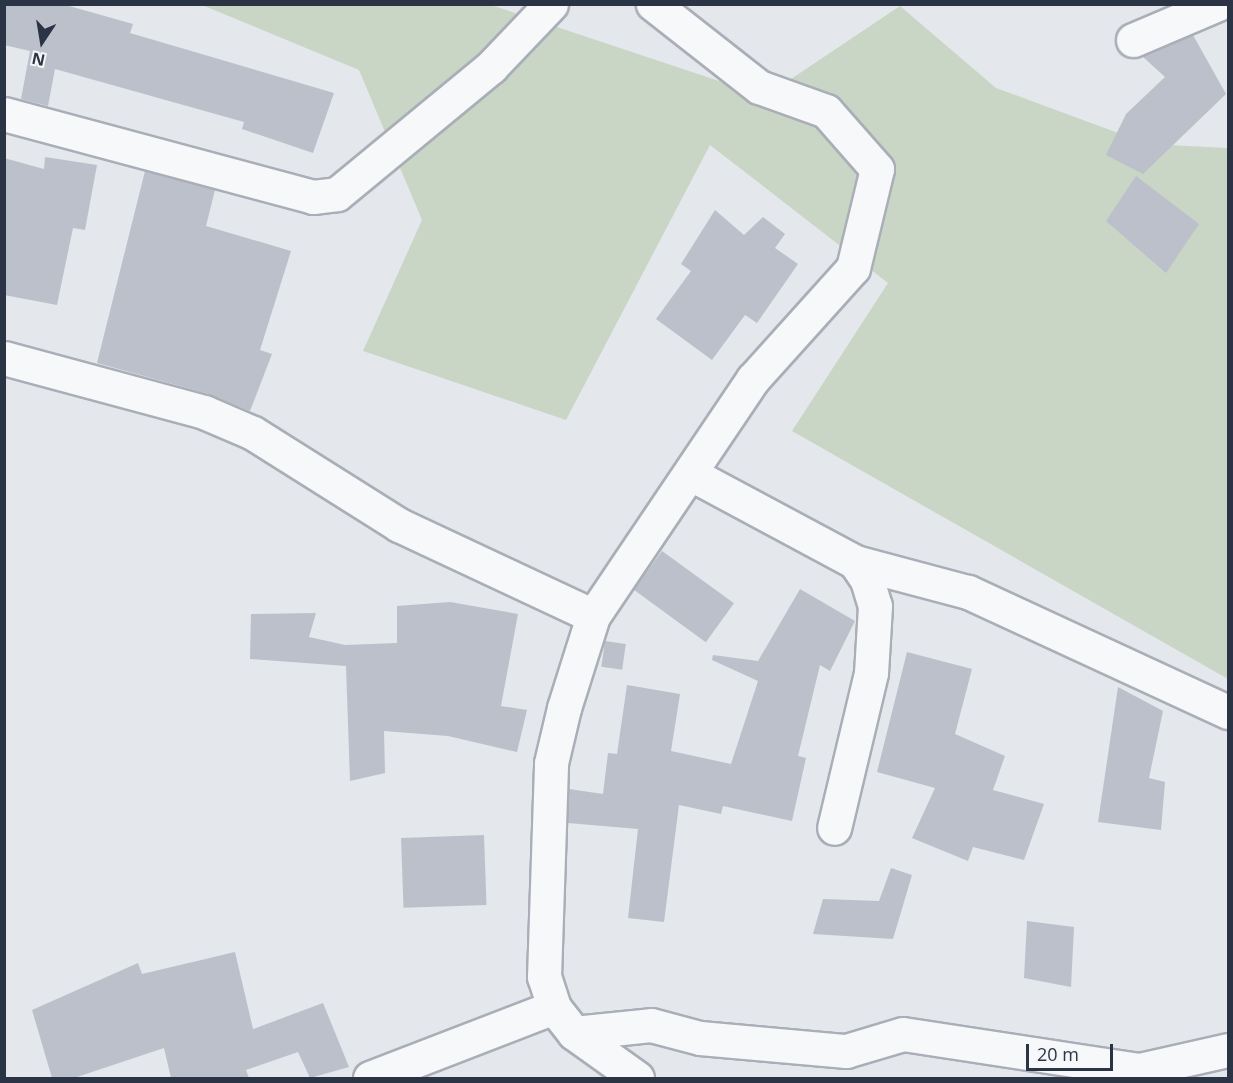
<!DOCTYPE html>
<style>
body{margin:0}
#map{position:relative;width:1233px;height:1083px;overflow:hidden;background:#e4e7ec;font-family:"Open Sans",sans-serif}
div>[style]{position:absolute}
.green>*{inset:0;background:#c9d6c5}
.building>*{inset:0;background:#bbc0ca;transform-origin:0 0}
.roads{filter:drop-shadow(2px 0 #a9aeb7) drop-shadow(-2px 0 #a9aeb7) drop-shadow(0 2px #a9aeb7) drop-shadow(0 -2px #a9aeb7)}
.minor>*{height:33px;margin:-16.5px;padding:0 16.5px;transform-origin:16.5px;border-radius:16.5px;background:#f7f8fa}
span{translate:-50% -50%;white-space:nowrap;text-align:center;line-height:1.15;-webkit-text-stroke:4.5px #f4f6f9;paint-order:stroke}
.frame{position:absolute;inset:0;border:6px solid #2b3445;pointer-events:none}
.north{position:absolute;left:12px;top:12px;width:60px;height:60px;-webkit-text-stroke:4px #f4f6f9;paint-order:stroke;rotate:192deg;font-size:16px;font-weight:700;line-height:24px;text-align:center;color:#2b3445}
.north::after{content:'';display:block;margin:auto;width:21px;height:27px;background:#2b3445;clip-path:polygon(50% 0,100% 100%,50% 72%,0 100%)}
.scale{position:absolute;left:1026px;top:1044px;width:87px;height:27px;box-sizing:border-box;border:3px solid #2b3445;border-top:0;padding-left:8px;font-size:18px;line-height:21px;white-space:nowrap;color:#2b3445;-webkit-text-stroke:4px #f4f6f9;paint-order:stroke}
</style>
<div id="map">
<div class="green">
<div style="clip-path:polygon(202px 5px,491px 5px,722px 82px,788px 81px,900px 6px,996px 88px,1148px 144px,1228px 148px,1228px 679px,792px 431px,888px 283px,710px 145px,566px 420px,363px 351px,422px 220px,359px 70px)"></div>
</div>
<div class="building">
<div style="clip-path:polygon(4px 4px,62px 4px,133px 24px,130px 33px,334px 93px,313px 153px,242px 129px,244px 122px,55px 69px,48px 106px,21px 99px,30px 51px,4px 45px)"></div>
<div style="clip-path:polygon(1193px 35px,1226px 94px,1143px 174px,1106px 155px,1126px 114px,1165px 77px,1142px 56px)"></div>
<div style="clip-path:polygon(45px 157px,97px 165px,85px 230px,73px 228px,57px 305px,4px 295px,4px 158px,44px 169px)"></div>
<div style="clip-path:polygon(145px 171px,215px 190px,206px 226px,291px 251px,260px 350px,272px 354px,250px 411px,209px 394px,97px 363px)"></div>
<div style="clip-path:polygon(1136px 176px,1199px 224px,1166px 273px,1106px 221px)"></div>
<div style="clip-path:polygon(715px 210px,744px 235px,763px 217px,785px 234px,775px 248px,798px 264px,757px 323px,745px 315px,712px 360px,656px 319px,691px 271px,681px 264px)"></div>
<div style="left:662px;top:551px;width:89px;height:48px;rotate:36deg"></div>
<div style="clip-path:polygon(800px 589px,855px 621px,830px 671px,820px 665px,798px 756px,806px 758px,792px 821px,723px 806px,721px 814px,679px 805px,664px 922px,628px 918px,638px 829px,568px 823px,569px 789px,603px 794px,608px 753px,617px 754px,627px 685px,680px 694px,671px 751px,731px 764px,758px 681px,712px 660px,713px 655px,758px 661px)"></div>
<div style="clip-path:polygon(450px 602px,518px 614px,501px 706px,527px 710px,517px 752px,448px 736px,384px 731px,385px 773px,350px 781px,346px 666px,250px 659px,251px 614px,316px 613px,309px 637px,345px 645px,397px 643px,397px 606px)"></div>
<div style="left:605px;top:641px;width:21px;height:26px;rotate:8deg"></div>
<div style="clip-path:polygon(907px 652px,972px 669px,955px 734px,1005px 756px,993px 790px,1044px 804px,1024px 860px,973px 847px,968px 861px,912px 838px,935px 788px,877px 772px)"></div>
<div style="clip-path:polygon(1118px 687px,1163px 711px,1149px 778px,1165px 782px,1161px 830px,1098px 822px)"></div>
<div style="left:484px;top:835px;width:70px;height:83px;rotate:88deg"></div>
<div style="clip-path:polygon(891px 868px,912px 875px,893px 939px,813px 934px,823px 899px,879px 901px)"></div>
<div style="clip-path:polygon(1027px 921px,1074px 927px,1071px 987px,1024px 978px)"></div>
<div style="clip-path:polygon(235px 952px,253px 1029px,323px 1003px,349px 1067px,310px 1078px,298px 1052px,246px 1070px,249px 1078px,171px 1078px,164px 1048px,74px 1078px,52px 1078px,32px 1010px,138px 963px,142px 974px)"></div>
</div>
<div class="roads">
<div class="minor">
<div style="left:1133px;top:40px;width:92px;rotate:-23deg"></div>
<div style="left:4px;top:114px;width:320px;rotate:15deg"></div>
<div style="left:313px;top:197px;width:24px;rotate:-7deg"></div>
<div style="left:337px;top:194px;width:200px;rotate:-39.5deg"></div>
<div style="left:491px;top:67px;width:87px;rotate:-46.4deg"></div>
<div style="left:4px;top:358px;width:207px;rotate:15.1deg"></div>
<div style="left:204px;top:412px;width:53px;rotate:23.2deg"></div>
<div style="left:253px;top:433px;width:173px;rotate:32.2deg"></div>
<div style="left:399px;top:525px;width:214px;rotate:25.1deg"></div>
<div style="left:691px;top:474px;width:186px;rotate:28.2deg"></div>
<div style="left:855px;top:562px;width:22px;rotate:56deg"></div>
<div style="left:867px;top:580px;width:27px;rotate:73deg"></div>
<div style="left:875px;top:606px;width:67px;rotate:93.4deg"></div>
<div style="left:871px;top:673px;width:159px;rotate:103.4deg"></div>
<div style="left:855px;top:562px;width:117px;rotate:14.9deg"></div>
<div style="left:968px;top:592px;width:286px;rotate:24.8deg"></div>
<div style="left:574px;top:1033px;width:77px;rotate:-5.9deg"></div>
<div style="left:651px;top:1025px;width:51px;rotate:14.9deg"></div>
<div style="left:700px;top:1038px;width:147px;rotate:5.1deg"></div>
<div style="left:846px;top:1051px;width:59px;rotate:-16.6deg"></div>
<div style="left:903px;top:1034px;width:239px;rotate:8.7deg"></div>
<div style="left:1139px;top:1070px;width:91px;rotate:-12.7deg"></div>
<div style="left:370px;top:1078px;width:197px;rotate:-21.1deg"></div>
<div style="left:637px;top:1078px;width:77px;rotate:-144.5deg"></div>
<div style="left:574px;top:1033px;width:33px;rotate:-128deg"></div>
<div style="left:554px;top:1007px;width:32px;rotate:-108deg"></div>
<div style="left:544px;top:977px;width:214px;rotate:-88.1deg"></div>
<div style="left:551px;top:763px;width:57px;rotate:-76.7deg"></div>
<div style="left:564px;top:708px;width:96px;rotate:-72.5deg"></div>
<div style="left:593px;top:616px;width:286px;rotate:-56deg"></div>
<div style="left:753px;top:379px;width:149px;rotate:-48deg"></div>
<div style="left:853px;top:268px;width:102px;rotate:-76.4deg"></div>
<div style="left:877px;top:169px;width:77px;rotate:-131.3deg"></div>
<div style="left:826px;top:111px;width:71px;rotate:-160.3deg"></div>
<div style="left:759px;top:87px;width:135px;rotate:-141.9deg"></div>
</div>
</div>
<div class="frame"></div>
<div class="north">N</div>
<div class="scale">20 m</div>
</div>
